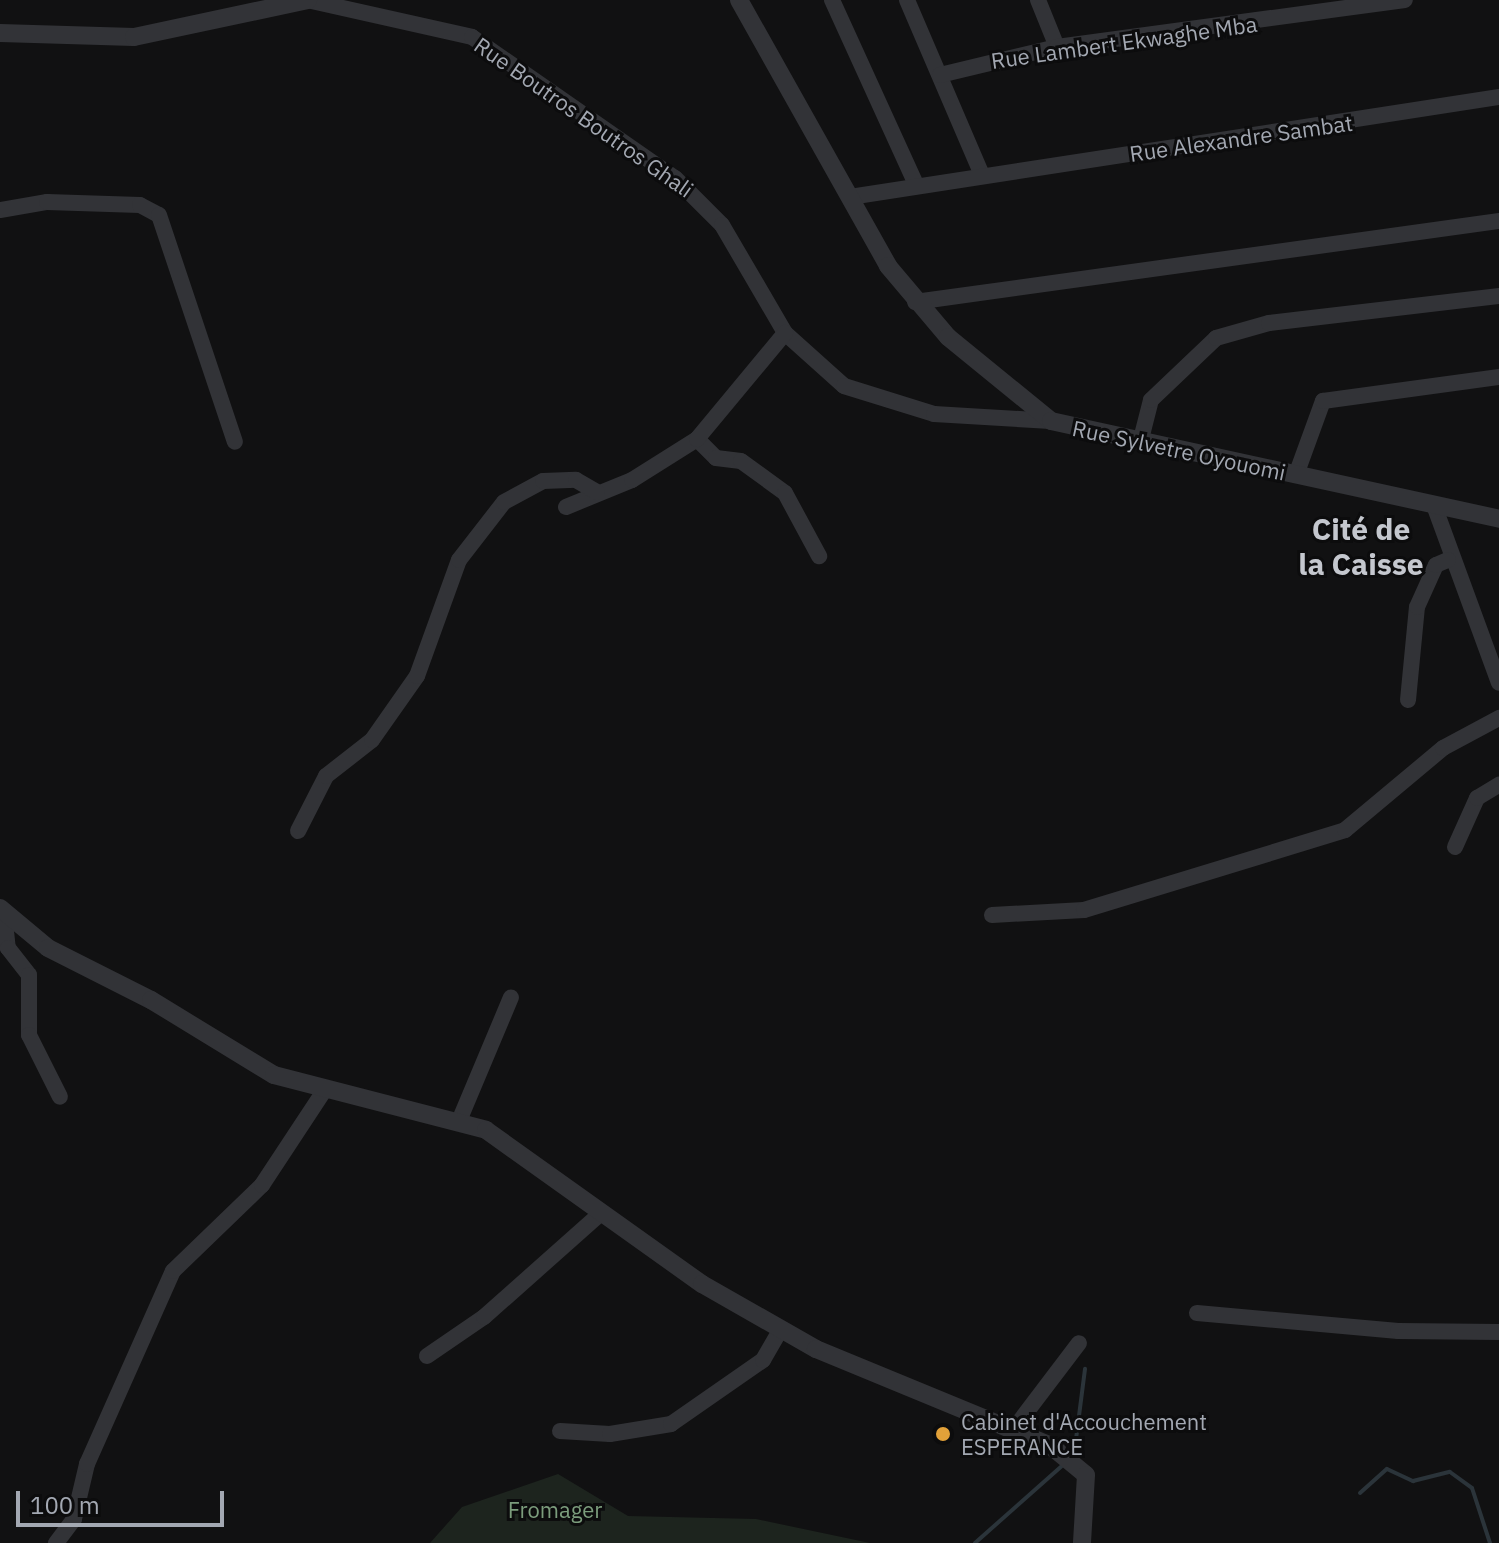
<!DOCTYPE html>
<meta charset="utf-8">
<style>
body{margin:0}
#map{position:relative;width:1499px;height:1543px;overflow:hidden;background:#111112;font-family:"IBM Plex Sans",sans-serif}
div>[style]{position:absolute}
.green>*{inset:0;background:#1d241e}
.stream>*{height:4px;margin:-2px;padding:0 2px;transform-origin:2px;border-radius:2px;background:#2b343a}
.minor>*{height:16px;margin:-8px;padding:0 8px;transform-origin:8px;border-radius:8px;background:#323337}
.tertiary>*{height:18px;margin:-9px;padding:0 9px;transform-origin:9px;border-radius:9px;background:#323337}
.dots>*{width:22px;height:22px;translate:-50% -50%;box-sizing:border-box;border:4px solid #0c0c0d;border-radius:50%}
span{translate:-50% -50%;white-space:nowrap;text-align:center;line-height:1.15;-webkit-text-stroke:6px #0c0c0d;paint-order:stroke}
.street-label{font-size:22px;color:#a3a8b2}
.poi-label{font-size:22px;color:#a3a8b2}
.left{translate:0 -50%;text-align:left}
.park-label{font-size:22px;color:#7b9c7c}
.district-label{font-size:30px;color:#c4c7ce;font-weight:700}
.scale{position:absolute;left:16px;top:1491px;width:208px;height:36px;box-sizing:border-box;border:4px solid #a3a8b2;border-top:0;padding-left:10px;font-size:24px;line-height:28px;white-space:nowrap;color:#a3a8b2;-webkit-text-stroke:6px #0c0c0d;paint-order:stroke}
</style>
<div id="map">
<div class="green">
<div style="clip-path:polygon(558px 1474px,628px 1516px,756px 1519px,870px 1543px,430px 1543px,462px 1507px)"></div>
</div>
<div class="stream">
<div style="left:1075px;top:1447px;width:79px;rotate:-82.7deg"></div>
<div style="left:1360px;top:1493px;width:36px;rotate:-42deg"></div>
<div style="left:1387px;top:1469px;width:29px;rotate:25deg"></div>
<div style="left:1413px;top:1481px;width:38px;rotate:-14deg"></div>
<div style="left:1450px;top:1472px;width:27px;rotate:36deg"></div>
<div style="left:1472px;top:1488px;width:58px;rotate:71.9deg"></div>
<div style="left:975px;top:1543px;width:118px;rotate:-41.6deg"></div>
</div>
<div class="minor">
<div style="left:307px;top:0;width:169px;rotate:12.6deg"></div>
<div style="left:472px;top:37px;width:247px;rotate:34.8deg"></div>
<div style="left:675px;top:178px;width:66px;rotate:45deg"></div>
<div style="left:722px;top:225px;width:125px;rotate:59.7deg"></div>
<div style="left:785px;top:333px;width:79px;rotate:41.9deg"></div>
<div style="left:844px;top:386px;width:94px;rotate:17.3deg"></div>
<div style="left:934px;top:414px;width:117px;rotate:3.4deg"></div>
<div style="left:832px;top:0;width:202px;rotate:65.5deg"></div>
<div style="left:907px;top:0;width:190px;rotate:66.8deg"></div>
<div style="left:1038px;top:0;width:51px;rotate:68deg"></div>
<div style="left:940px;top:75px;width:120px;rotate:-13.5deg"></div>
<div style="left:1057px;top:47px;width:351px;rotate:-7.7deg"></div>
<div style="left:850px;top:197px;width:657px;rotate:-8.76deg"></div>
<div style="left:0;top:210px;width:48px;rotate:-9.7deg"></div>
<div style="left:47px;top:202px;width:93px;rotate:1.8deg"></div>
<div style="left:140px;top:205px;width:21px;rotate:28deg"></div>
<div style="left:159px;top:215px;width:239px;rotate:71.5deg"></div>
<div style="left:915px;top:302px;width:590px;rotate:-7.9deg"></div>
<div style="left:697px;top:439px;width:27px;rotate:45deg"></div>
<div style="left:716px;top:458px;width:25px;rotate:7deg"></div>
<div style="left:741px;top:461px;width:54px;rotate:36deg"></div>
<div style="left:785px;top:493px;width:72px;rotate:61.6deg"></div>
<div style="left:1140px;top:443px;width:44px;rotate:-75.7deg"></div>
<div style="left:1151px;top:400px;width:90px;rotate:-43.6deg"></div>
<div style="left:1216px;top:338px;width:55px;rotate:-15.8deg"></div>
<div style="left:1269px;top:323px;width:232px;rotate:-6.7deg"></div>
<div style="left:1296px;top:475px;width:79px;rotate:-70deg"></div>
<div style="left:1323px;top:401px;width:178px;rotate:-7.8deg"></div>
<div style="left:566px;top:507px;width:71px;rotate:-22.2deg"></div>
<div style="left:632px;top:480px;width:77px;rotate:-32.2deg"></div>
<div style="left:697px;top:439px;width:138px;rotate:-50.3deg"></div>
<div style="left:1435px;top:508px;width:186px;rotate:69.9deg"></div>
<div style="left:1408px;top:700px;width:93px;rotate:-84.5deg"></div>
<div style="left:1417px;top:607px;width:46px;rotate:-65.7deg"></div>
<div style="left:1436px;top:565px;width:13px;rotate:-23deg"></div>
<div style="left:298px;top:831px;width:62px;rotate:-63deg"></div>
<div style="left:326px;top:776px;width:58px;rotate:-38deg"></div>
<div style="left:372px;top:740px;width:78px;rotate:-54.9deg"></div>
<div style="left:417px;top:676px;width:123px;rotate:-70.1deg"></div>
<div style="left:459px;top:560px;width:73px;rotate:-52.2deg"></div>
<div style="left:504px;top:502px;width:44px;rotate:-28.3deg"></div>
<div style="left:543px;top:481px;width:33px;rotate:-2deg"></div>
<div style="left:576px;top:480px;width:24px;rotate:30deg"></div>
<div style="left:1455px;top:847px;width:54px;rotate:-65.8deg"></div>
<div style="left:1477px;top:798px;width:26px;rotate:-31deg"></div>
<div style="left:4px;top:912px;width:36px;rotate:84deg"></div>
<div style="left:8px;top:948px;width:34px;rotate:52deg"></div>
<div style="left:29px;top:975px;width:60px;rotate:90deg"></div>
<div style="left:29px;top:1035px;width:69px;rotate:63.4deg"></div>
<div style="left:992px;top:915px;width:92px;rotate:-3.1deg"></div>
<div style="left:1084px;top:910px;width:273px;rotate:-17deg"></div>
<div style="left:1345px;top:830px;width:128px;rotate:-39.9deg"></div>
<div style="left:1443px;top:748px;width:64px;rotate:-28.2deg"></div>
<div style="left:459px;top:1121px;width:134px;rotate:-67.2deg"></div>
<div style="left:1197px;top:1313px;width:202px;rotate:5.1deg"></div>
<div style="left:1398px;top:1331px;width:101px;rotate:0.6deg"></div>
<div style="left:427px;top:1356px;width:69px;rotate:-34.4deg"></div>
<div style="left:484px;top:1317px;width:155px;rotate:-41.6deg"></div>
<div style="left:1013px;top:1430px;width:109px;rotate:-52.8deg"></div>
<div style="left:560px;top:1431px;width:50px;rotate:3.4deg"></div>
<div style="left:610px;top:1434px;width:62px;rotate:-9.3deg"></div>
<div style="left:671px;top:1424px;width:112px;rotate:-34.8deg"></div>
<div style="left:763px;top:1360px;width:36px;rotate:-60deg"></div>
<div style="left:56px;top:1543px;width:30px;rotate:-53deg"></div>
<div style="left:74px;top:1519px;width:57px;rotate:-76.7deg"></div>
<div style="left:87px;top:1464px;width:211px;rotate:-66deg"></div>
<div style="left:173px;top:1271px;width:124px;rotate:-44deg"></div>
<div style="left:262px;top:1185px;width:113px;rotate:-56.6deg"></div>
</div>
<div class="tertiary">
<div style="left:739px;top:0;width:305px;rotate:60.7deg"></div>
<div style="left:888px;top:266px;width:93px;rotate:49.8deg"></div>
<div style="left:948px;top:337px;width:133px;rotate:39.2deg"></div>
<div style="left:1051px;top:421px;width:459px;rotate:12.3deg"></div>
<div style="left:0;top:33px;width:134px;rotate:1.7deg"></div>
<div style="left:134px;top:37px;width:178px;rotate:-12deg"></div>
<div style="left:0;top:908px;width:62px;rotate:39.8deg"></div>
<div style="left:48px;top:948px;width:115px;rotate:26.8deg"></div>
<div style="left:151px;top:1000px;width:144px;rotate:31.4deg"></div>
<div style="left:274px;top:1075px;width:219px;rotate:14.5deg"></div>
<div style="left:486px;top:1130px;width:265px;rotate:35.5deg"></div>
<div style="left:702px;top:1284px;width:131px;rotate:29.7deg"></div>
<div style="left:816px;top:1349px;width:254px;rotate:22.4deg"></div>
<div style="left:1051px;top:1446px;width:45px;rotate:39.6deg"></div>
<div style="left:1086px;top:1475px;width:68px;rotate:93.4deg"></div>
</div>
<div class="dots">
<div style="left:943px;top:1434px;background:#e2a139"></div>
</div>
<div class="street-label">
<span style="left:1124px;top:42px;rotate:-8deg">Rue Lambert Ekwaghe Mba</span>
<span style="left:584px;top:117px;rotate:35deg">Rue Boutros Boutros Ghali</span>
<span style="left:1241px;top:138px;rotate:-8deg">Rue Alexandre Sambat</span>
<span style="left:1179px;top:450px;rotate:12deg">Rue Sylvetre Oyouomi</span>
</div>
<div class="poi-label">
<span class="left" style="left:961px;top:1434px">Cabinet d'Accouchement<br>ESPERANCE</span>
</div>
<div class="park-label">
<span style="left:555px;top:1510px">Fromager</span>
</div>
<div class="district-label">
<span style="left:1361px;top:546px">Cité de<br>la Caisse</span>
</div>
<div class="scale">100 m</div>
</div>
